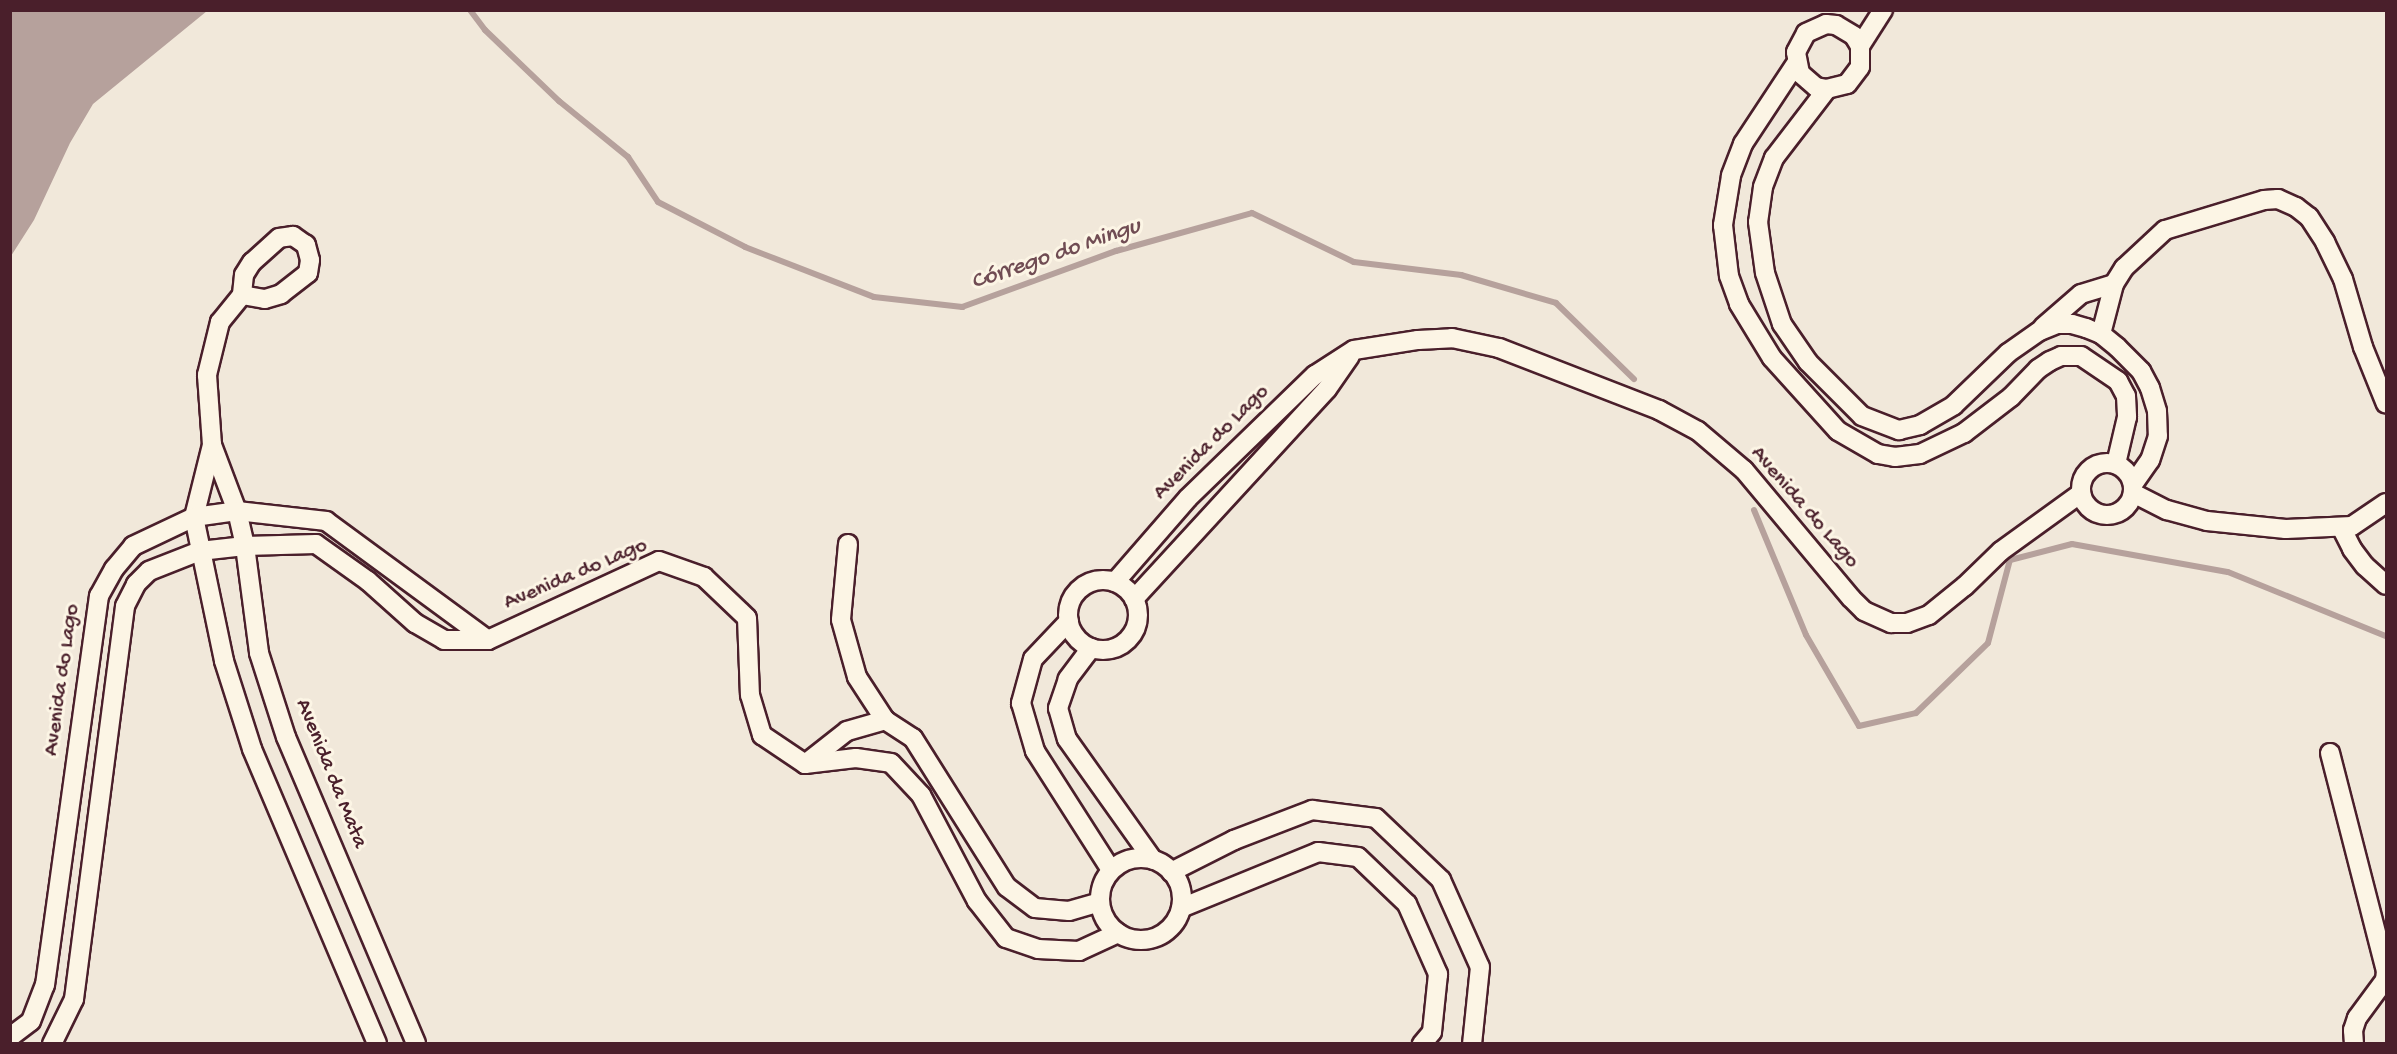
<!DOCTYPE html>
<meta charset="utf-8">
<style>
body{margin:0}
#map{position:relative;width:2397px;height:1054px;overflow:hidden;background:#f1e8da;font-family:"Gochi Hand",sans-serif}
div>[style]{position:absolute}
.water>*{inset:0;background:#b6a19c}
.stream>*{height:6px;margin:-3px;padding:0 3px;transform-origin:3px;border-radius:3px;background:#b6a19c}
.roads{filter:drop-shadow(2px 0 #4a1f2b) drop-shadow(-2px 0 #4a1f2b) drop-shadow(0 2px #4a1f2b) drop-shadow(0 -2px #4a1f2b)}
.street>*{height:18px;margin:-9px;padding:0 9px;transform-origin:9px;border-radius:9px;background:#fcf5e5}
.street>.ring{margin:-9px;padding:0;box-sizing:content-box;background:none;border:18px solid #fcf5e5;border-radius:50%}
span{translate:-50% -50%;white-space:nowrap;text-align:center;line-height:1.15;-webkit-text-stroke:6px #fcf5e5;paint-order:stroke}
.street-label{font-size:22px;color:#4a1f2b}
.water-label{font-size:24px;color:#704c53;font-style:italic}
.frame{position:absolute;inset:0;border:12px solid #4a1f2b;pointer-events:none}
</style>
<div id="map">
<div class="water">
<div style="clip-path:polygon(11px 10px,207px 11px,93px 104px,70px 143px,34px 220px,11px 256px)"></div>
</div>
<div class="stream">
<div style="left:470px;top:10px;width:25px;rotate:53deg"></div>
<div style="left:485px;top:30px;width:103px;rotate:43.8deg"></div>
<div style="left:559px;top:101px;width:89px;rotate:39.1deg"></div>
<div style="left:628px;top:157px;width:54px;rotate:56.3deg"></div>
<div style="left:658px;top:202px;width:98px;rotate:27.3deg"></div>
<div style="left:745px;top:247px;width:138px;rotate:21.2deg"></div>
<div style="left:874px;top:297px;width:89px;rotate:6.5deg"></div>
<div style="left:962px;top:307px;width:164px;rotate:-20deg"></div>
<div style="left:1116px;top:251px;width:141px;rotate:-15.6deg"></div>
<div style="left:1252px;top:213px;width:113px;rotate:25.7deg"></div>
<div style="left:1354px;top:262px;width:108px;rotate:6.9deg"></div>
<div style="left:1461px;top:275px;width:99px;rotate:16.4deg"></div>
<div style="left:1556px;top:303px;width:109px;rotate:44.3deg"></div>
<div style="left:1754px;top:510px;width:135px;rotate:67.4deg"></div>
<div style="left:1806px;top:635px;width:105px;rotate:59.8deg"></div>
<div style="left:1859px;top:726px;width:58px;rotate:-12.8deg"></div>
<div style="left:1916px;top:713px;width:100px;rotate:-44.2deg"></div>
<div style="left:1988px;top:643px;width:86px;rotate:-75.2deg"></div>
<div style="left:2010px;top:560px;width:64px;rotate:-14.5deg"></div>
<div style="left:2072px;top:544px;width:158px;rotate:10.2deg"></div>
<div style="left:2228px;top:572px;width:170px;rotate:22.1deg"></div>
</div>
<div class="roads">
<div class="street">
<div style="left:1860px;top:46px;width:43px;rotate:-57.4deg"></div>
<div style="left:1797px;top:62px;width:98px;rotate:123.4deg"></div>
<div style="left:1743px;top:144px;width:34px;rotate:111deg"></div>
<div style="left:1731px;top:176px;width:50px;rotate:99.3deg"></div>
<div style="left:1723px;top:225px;width:51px;rotate:83.3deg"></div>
<div style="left:1729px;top:276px;width:30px;rotate:70deg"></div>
<div style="left:1739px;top:304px;width:63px;rotate:58.6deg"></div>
<div style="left:1772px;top:358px;width:98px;rotate:47.9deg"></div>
<div style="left:1838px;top:431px;width:46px;rotate:29.9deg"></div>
<div style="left:1878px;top:454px;width:17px;rotate:10deg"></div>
<div style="left:1895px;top:457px;width:25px;rotate:-7deg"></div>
<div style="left:1920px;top:454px;width:49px;rotate:-25.5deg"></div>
<div style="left:1964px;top:433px;width:59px;rotate:-37.5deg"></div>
<div style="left:2011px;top:397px;width:39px;rotate:-46deg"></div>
<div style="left:2038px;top:369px;width:14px;rotate:-34deg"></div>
<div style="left:2050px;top:361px;width:12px;rotate:-24deg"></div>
<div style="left:2061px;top:356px;width:20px"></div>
<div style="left:2081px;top:356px;width:45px;rotate:34deg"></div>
<div style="left:2118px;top:381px;width:17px;rotate:62deg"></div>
<div style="left:2126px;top:396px;width:21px;rotate:87deg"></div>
<div style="left:2127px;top:417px;width:48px;rotate:103.2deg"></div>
<div style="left:1827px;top:89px;width:11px;rotate:-170deg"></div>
<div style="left:1816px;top:87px;width:21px;rotate:-139deg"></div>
<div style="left:1800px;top:73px;width:21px;rotate:-101deg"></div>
<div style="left:1796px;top:52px;width:21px;rotate:-62deg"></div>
<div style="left:1806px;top:33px;width:22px;rotate:-24deg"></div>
<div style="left:1826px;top:24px;width:10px;rotate:6deg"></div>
<div style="left:1836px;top:25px;width:21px;rotate:31deg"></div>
<div style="left:1854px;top:36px;width:12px;rotate:59deg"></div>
<div style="left:1860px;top:46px;width:21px;rotate:90deg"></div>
<div style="left:1860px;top:67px;width:21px;rotate:127deg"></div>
<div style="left:1847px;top:84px;width:21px;rotate:166deg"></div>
<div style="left:1827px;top:89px;width:87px;rotate:127.5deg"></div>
<div style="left:1774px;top:158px;width:31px;rotate:111deg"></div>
<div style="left:1763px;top:187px;width:35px;rotate:98deg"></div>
<div style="left:1758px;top:222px;width:51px;rotate:82.2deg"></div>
<div style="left:1765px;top:273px;width:54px;rotate:71.6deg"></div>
<div style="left:1782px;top:324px;width:46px;rotate:55.6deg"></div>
<div style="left:1808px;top:362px;width:76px;rotate:45deg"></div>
<div style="left:1862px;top:416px;width:40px;rotate:21deg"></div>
<div style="left:1899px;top:430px;width:22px;rotate:-13deg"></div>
<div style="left:1920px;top:425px;width:39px;rotate:-30deg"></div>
<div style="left:1954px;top:405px;width:75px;rotate:-43.9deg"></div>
<div style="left:2008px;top:353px;width:39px;rotate:-35deg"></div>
<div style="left:2040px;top:331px;width:18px;rotate:-22deg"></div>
<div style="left:2057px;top:324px;width:15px"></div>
<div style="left:2072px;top:324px;width:15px;rotate:16deg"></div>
<div style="left:2086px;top:328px;width:16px;rotate:22deg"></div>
<div style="left:2101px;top:334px;width:21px;rotate:39deg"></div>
<div style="left:2117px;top:347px;width:34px;rotate:45deg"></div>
<div style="left:2141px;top:371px;width:19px;rotate:62deg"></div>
<div style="left:2150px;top:388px;width:24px;rotate:73deg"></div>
<div style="left:2157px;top:411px;width:25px;rotate:88deg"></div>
<div style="left:2158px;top:436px;width:25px;rotate:108deg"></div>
<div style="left:2150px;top:460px;width:29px;rotate:125deg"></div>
<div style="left:242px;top:295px;width:23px;rotate:10deg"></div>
<div style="left:265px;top:299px;width:17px;rotate:-17deg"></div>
<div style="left:281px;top:294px;width:34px;rotate:-38deg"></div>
<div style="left:308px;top:273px;width:13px;rotate:-81deg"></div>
<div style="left:310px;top:260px;width:16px;rotate:-105deg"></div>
<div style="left:306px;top:245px;width:16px;rotate:-145deg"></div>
<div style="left:293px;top:236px;width:14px;rotate:172deg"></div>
<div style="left:279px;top:238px;width:36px;rotate:138deg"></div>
<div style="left:252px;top:262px;width:15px;rotate:122deg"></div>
<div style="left:244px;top:275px;width:20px;rotate:96deg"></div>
<div style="left:242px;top:295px;width:35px;rotate:129deg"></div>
<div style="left:220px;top:322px;width:55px;rotate:103.8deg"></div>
<div style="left:207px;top:375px;width:70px;rotate:85.9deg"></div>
<div style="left:212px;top:445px;width:71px;rotate:69.3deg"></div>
<div style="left:237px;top:511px;width:36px;rotate:77deg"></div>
<div style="left:245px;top:546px;width:108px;rotate:82.5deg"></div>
<div style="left:259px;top:653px;width:88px;rotate:72.2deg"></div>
<div style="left:286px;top:737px;width:333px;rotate:67deg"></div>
<div style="left:2043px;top:327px;width:50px;rotate:-41deg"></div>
<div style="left:2081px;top:294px;width:34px;rotate:-17deg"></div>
<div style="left:2101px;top:334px;width:52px;rotate:-75.4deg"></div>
<div style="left:2114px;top:284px;width:19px;rotate:-58deg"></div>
<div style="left:2124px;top:268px;width:56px;rotate:-42.8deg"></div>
<div style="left:2165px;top:230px;width:103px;rotate:-16.9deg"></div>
<div style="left:2264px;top:200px;width:14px;rotate:-4deg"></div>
<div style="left:2278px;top:199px;width:20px;rotate:24deg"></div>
<div style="left:2296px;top:207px;width:16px;rotate:38deg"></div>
<div style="left:2309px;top:217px;width:30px;rotate:57deg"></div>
<div style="left:2325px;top:242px;width:41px;rotate:64.1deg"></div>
<div style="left:2343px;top:279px;width:71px;rotate:73.6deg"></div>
<div style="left:2363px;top:347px;width:61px;rotate:68deg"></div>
<div style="left:212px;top:445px;width:74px;rotate:104deg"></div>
<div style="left:194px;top:517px;width:147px;rotate:78.2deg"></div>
<div style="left:224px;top:661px;width:92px;rotate:72.3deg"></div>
<div style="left:252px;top:749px;width:320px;rotate:67deg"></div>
<div class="ring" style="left:2081px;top:463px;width:34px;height:34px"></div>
<div style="left:2133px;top:493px;width:38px;rotate:27deg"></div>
<div style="left:2167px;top:510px;width:41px;rotate:15.4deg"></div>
<div style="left:2207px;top:521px;width:79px;rotate:5.8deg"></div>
<div style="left:2286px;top:529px;width:66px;rotate:-2.6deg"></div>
<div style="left:2352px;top:526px;width:41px;rotate:-34.1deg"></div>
<div style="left:2341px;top:527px;width:25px;rotate:63deg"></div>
<div style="left:2352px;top:549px;width:21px;rotate:53deg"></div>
<div style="left:2365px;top:566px;width:28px;rotate:42deg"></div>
<div style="left:848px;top:544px;width:76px;rotate:95.3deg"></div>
<div style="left:841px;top:620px;width:59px;rotate:74.3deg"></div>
<div style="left:857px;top:677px;width:51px;rotate:56.9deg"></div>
<div class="ring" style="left:1068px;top:580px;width:52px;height:52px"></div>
<div style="left:1115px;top:582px;width:111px;rotate:-49deg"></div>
<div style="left:1188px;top:498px;width:177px;rotate:-44.1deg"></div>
<div style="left:1315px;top:375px;width:46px;rotate:-32.7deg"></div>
<div style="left:1354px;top:350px;width:65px;rotate:-8.9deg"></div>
<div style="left:1418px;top:340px;width:34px;rotate:-3deg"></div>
<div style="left:1452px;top:338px;width:48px;rotate:12deg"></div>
<div style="left:1499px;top:348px;width:172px;rotate:21.2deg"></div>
<div style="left:1659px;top:410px;width:44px;rotate:28.3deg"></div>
<div style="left:1698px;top:431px;width:60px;rotate:40.3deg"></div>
<div style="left:1744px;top:470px;width:167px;rotate:50.1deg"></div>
<div style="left:1851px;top:598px;width:18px;rotate:45deg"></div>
<div style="left:1864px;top:611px;width:30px;rotate:24deg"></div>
<div style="left:1891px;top:623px;width:16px"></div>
<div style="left:1907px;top:623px;width:23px;rotate:-20deg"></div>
<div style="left:1929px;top:615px;width:46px;rotate:-38.9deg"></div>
<div style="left:1965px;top:586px;width:50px;rotate:-44.2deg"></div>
<div style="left:2001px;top:551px;width:99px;rotate:-35.9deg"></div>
<div style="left:1134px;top:599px;width:285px;rotate:-47.4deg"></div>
<div style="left:1327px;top:389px;width:40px;rotate:-55.1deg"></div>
<div style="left:1069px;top:621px;width:52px;rotate:133.5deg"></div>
<div style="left:1033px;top:659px;width:46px;rotate:105.3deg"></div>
<div style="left:1021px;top:703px;width:50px;rotate:73.7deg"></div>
<div style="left:1035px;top:751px;width:141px;rotate:57.4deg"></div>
<div style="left:1091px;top:648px;width:39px;rotate:127deg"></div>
<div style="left:1068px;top:679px;width:31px;rotate:109deg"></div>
<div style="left:1058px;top:708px;width:32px;rotate:74deg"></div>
<div style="left:1067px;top:739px;width:148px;rotate:54.6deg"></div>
<div style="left:2330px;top:753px;width:225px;rotate:75.6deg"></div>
<div style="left:2386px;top:971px;width:9px;rotate:96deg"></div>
<div style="left:2385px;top:980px;width:47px;rotate:126.4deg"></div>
<div style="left:2357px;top:1018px;width:13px;rotate:108deg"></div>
<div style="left:2353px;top:1030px;width:14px;rotate:86deg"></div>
<div style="left:805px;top:764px;width:53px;rotate:-38.2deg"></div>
<div style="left:847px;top:731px;width:40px;rotate:-16deg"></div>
<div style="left:885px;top:720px;width:33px;rotate:33deg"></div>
<div style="left:913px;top:738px;width:176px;rotate:57.8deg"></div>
<div style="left:1007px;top:887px;width:35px;rotate:37deg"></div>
<div style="left:1035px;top:908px;width:34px;rotate:5deg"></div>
<div style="left:1069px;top:911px;width:32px;rotate:-16deg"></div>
<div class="ring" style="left:1100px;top:858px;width:64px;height:64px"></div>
<div style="left:1171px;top:872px;width:71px;rotate:-26.9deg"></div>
<div style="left:1234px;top:840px;width:84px;rotate:-21deg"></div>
<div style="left:1312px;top:810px;width:64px;rotate:7.1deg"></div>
<div style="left:1376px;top:818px;width:90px;rotate:43.6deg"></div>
<div style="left:1441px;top:880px;width:95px;rotate:65.9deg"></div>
<div style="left:1480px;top:967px;width:77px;rotate:95.9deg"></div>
<div style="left:1181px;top:908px;width:148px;rotate:-22.2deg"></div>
<div style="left:1318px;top:852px;width:40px;rotate:7.1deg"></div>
<div style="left:1358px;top:857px;width:68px;rotate:43.8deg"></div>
<div style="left:1407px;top:904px;width:77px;rotate:66.1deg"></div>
<div style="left:1438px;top:974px;width:58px;rotate:95.9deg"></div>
<div style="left:1432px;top:1032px;width:16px;rotate:130deg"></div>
<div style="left:10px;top:1037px;width:26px;rotate:-37deg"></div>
<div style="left:31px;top:1021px;width:39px;rotate:-69deg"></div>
<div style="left:45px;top:985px;width:393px;rotate:-82.1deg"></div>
<div style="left:99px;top:596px;width:31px;rotate:-61deg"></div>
<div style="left:114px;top:569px;width:30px;rotate:-50deg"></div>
<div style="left:133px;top:546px;width:68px;rotate:-25.4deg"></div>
<div style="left:194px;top:517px;width:43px;rotate:-7.9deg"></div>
<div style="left:237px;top:511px;width:90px;rotate:6.4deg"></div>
<div style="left:326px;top:521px;width:201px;rotate:36.3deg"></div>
<div style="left:52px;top:1044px;width:50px;rotate:-63.9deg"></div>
<div style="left:74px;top:999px;width:396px;rotate:-82.6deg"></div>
<div style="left:125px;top:606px;width:25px;rotate:-63deg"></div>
<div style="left:136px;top:584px;width:18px;rotate:-45deg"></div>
<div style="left:149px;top:571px;width:55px;rotate:-21.4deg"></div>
<div style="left:200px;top:551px;width:45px;rotate:-6.3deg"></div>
<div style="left:245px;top:546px;width:71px;rotate:-1.6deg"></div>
<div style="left:316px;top:544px;width:64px;rotate:35.4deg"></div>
<div style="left:368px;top:581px;width:63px;rotate:41.8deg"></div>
<div style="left:415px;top:623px;width:34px;rotate:30deg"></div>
<div style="left:444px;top:640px;width:44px"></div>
<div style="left:488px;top:640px;width:188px;rotate:-24.8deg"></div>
<div style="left:659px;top:561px;width:48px;rotate:19.6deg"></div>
<div style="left:704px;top:577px;width:59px;rotate:43.6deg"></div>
<div style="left:747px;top:618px;width:77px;rotate:87.8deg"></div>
<div style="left:750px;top:695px;width:42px;rotate:73.3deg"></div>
<div style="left:762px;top:735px;width:52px;rotate:34deg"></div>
<div style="left:805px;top:764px;width:51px;rotate:-6.7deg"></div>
<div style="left:856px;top:758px;width:35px;rotate:8deg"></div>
<div style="left:891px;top:763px;width:44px;rotate:46.8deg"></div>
<div style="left:921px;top:795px;width:120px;rotate:62.2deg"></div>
<div style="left:977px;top:901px;width:47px;rotate:51.9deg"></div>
<div style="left:1006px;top:938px;width:34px;rotate:19deg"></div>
<div style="left:1038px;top:949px;width:41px;rotate:2.8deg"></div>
<div style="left:1079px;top:951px;width:43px;rotate:-24.8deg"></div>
</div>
</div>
<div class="street-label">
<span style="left:1212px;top:443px;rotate:-45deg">Avenida do Lago</span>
<span style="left:1804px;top:508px;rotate:49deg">Avenida do Lago</span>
<span style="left:576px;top:575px;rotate:-23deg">Avenida do Lago</span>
<span style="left:63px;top:680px;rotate:-82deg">Avenida do Lago</span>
<span style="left:330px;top:774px;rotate:68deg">Avenida da Mata</span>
</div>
<div class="water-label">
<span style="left:1056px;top:255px;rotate:-19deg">Córrego do Mingu</span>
</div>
<div class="frame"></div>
</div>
